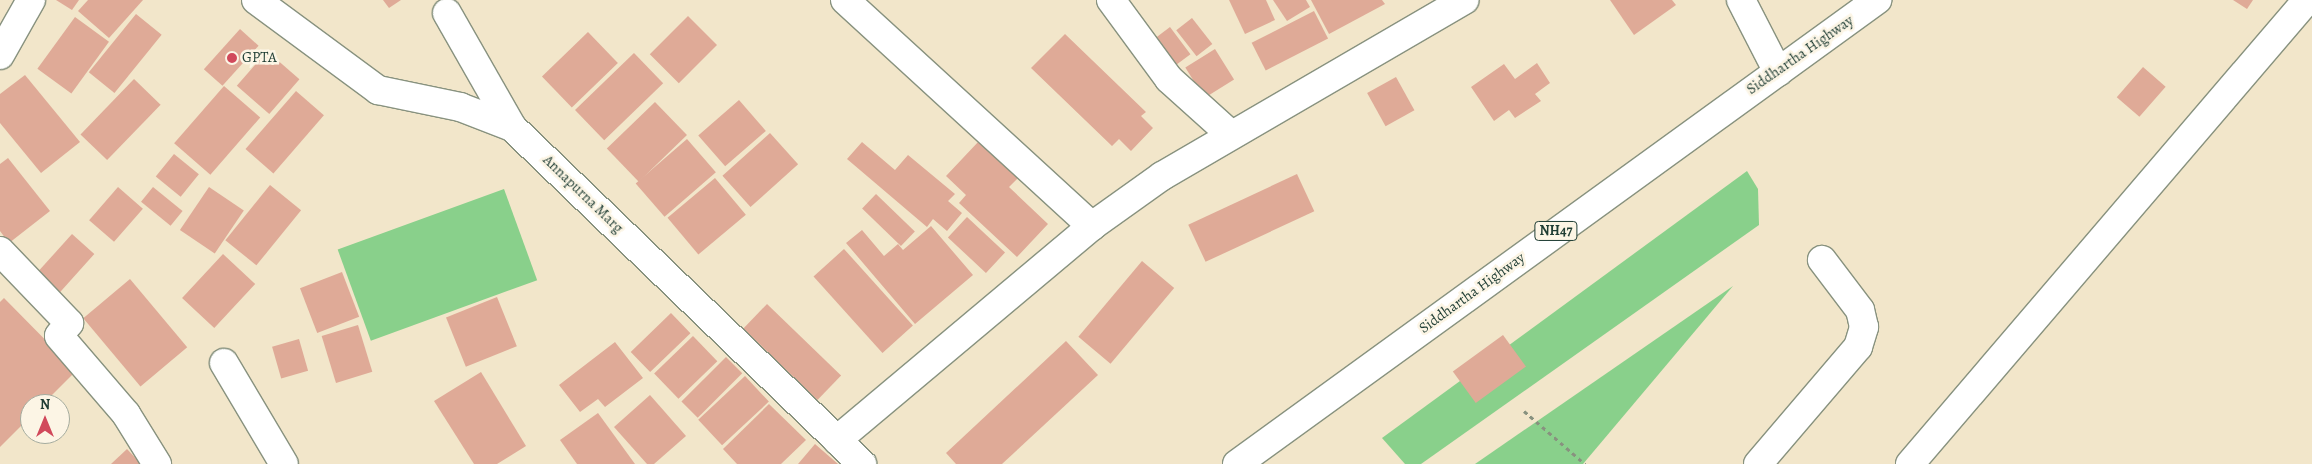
<!DOCTYPE html>
<style>
body{margin:0}
#map{position:relative;width:2312px;height:464px;overflow:hidden;background:#f2e6ca;font-family:Alegreya,serif}
div>[style]{position:absolute}
.green>*{inset:0;background:#89d08b;transform-origin:0 0}
.building>*{inset:0;background:#dfaa97;transform-origin:0 0}
.path>*{height:3px;margin-top:-1.5px;transform-origin:0;background:repeating-linear-gradient(90deg,#88927f 0 4px,transparent 0 8px)}
.roads{filter:drop-shadow(1px 0 #88927f) drop-shadow(-1px 0 #88927f) drop-shadow(0 1px #88927f) drop-shadow(0 -1px #88927f)}
.minor>*{height:28px;margin:-14px;padding:0 14px;transform-origin:14px;border-radius:14px;background:#fff}
.highway>*{height:28px;margin:-14px;padding:0 14px;transform-origin:14px;border-radius:14px;background:#fff}
.dots>*{width:14px;height:14px;translate:-50% -50%;box-sizing:border-box;border:2px solid #fcf5e5;border-radius:50%}
span{translate:-50% -50%;white-space:nowrap;text-align:center;line-height:1.15;-webkit-text-stroke:5px #fcf5e5;paint-order:stroke}
.shield-label span{padding:1px 4px;background:#fcf5e5;border:1px solid;border-radius:4px;-webkit-text-stroke-width:0}
.shield-label{font-size:14px;color:#1f3d34;font-weight:700}
.street-label{font-size:15px;color:#1f3d34}
.poi-label{font-size:15px;color:#1f3d34}
.left{translate:0 -50%;text-align:left}
.north{position:absolute;left:20px;top:394px;width:50px;height:50px;box-sizing:border-box;background:#fcf5e5;border:1px solid #a4ab9e;border-radius:50%;rotate:0deg;font-size:14px;font-weight:700;line-height:20px;text-align:center;color:#1f3d34}
.north::after{content:'';display:block;margin:auto;width:18px;height:22px;background:#d1495b;clip-path:polygon(50% 0,100% 100%,50% 72%,0 100%)}
</style>
<div id="map">
<div class="green">
<div style="clip-path:polygon(1747px 171px,1758px 189px,1759px 225px,1421px 464px,1405px 464px,1382px 438px)"></div>
<div style="left:504px;top:189px;width:97px;height:177px;rotate:70deg"></div>
<div style="clip-path:polygon(1733px 286px,1583px 464px,1475px 464px)"></div>
</div>
<div class="building">
<div style="clip-path:polygon(56px 0,79px 0,72px 10px)"></div>
<div style="clip-path:polygon(88px 0,143px 0,109px 38px,78px 11px)"></div>
<div style="clip-path:polygon(383px 0,401px 0,389px 8px)"></div>
<div style="clip-path:polygon(1229px 0,1266px 0,1275px 20px,1245px 34px)"></div>
<div style="clip-path:polygon(1273px 0,1306px 0,1310px 7px,1287px 21px)"></div>
<div style="clip-path:polygon(1311px 0,1382px 0,1385px 4px,1329px 34px)"></div>
<div style="clip-path:polygon(1610px 0,1672px 0,1676px 5px,1634px 35px)"></div>
<div style="clip-path:polygon(2233px 0,2253px 0,2247px 9px)"></div>
<div style="left:1314px;top:11px;width:31px;height:70px;rotate:63deg"></div>
<div style="left:136px;top:14px;width:33px;height:75px;rotate:39deg"></div>
<div style="left:688px;top:16px;width:41px;height:54px;rotate:45deg"></div>
<div style="left:75px;top:17px;width:42px;height:64px;rotate:36deg"></div>
<div style="left:1192px;top:18px;width:33px;height:20px;rotate:52deg"></div>
<div style="left:1170px;top:27px;width:34px;height:19px;rotate:53deg"></div>
<div style="left:240px;top:29px;width:25px;height:54px;rotate:42deg"></div>
<div style="left:588px;top:32px;width:43px;height:64px;rotate:46deg"></div>
<div style="clip-path:polygon(1065px 34px,1146px 112px,1141px 116px,1153px 128px,1131px 151px,1119px 139px,1112px 146px,1031px 68px)"></div>
<div style="left:1215px;top:49px;width:36px;height:35px;rotate:58deg"></div>
<div style="left:267px;top:51px;width:43px;height:46px;rotate:41deg"></div>
<div style="left:634px;top:53px;width:42px;height:82px;rotate:46deg"></div>
<div style="clip-path:polygon(1537px 63px,1550px 83px,1535px 94px,1541px 101px,1515px 118px,1509px 110px,1494px 121px,1471px 87px,1504px 64px,1515px 79px)"></div>
<div style="left:2143px;top:67px;width:30px;height:40px;rotate:41deg"></div>
<div style="clip-path:polygon(25px 75px,80px 142px,41px 173px,0 123px,0 94px)"></div>
<div style="left:1396px;top:77px;width:38px;height:33px;rotate:61deg"></div>
<div style="left:134px;top:79px;width:37px;height:77px;rotate:44deg"></div>
<div style="left:224px;top:86px;width:48px;height:76px;rotate:41deg"></div>
<div style="left:296px;top:91px;width:37px;height:77px;rotate:41deg"></div>
<div style="left:739px;top:100px;width:41px;height:54px;rotate:49deg"></div>
<div style="left:655px;top:102px;width:46px;height:67px;rotate:46deg"></div>
<div style="left:770px;top:133px;width:42px;height:64px;rotate:48deg"></div>
<div style="left:687px;top:139px;width:44px;height:68px;rotate:49deg"></div>
<div style="clip-path:polygon(979px 141px,1018px 178px,1009px 187px,1048px 224px,1017px 257px,959px 203px,966px 195px,946px 176px)"></div>
<div style="clip-path:polygon(862px 142px,895px 170px,908px 155px,955px 194px,948px 201px,962px 213px,947px 231px,933px 219px,927px 227px,847px 159px)"></div>
<div style="left:174px;top:154px;width:32px;height:29px;rotate:39deg"></div>
<div style="clip-path:polygon(8px 158px,50px 211px,9px 243px,0 231px,0 164px)"></div>
<div style="left:1297px;top:174px;width:41px;height:120px;rotate:65deg"></div>
<div style="left:715px;top:178px;width:48px;height:62px;rotate:50deg"></div>
<div style="left:270px;top:185px;width:40px;height:71px;rotate:39deg"></div>
<div style="left:118px;top:187px;width:33px;height:44px;rotate:41deg"></div>
<div style="left:153px;top:187px;width:38px;height:19px;rotate:39deg"></div>
<div style="left:209px;top:187px;width:42px;height:52px;rotate:34deg"></div>
<div style="left:876px;top:194px;width:54px;height:20px;rotate:44deg"></div>
<div style="left:967px;top:217px;width:52px;height:28px;rotate:43deg"></div>
<div style="clip-path:polygon(931px 226px,973px 275px,915px 324px,846px 243px,862px 230px,884px 256px,898px 244px,903px 250px)"></div>
<div style="left:72px;top:234px;width:30px;height:57px;rotate:42deg"></div>
<div style="left:844px;top:249px;width:103px;height:41px;rotate:48deg"></div>
<div style="left:223px;top:254px;width:44px;height:60px;rotate:43deg"></div>
<div style="left:1142px;top:261px;width:42px;height:99px;rotate:40deg"></div>
<div style="left:342px;top:272px;width:48px;height:45px;rotate:69deg"></div>
<div style="left:130px;top:279px;width:89px;height:61px;rotate:50deg"></div>
<div style="left:497px;top:297px;width:53px;height:55px;rotate:68deg"></div>
<div style="clip-path:polygon(4px 298px,76px 371px,43px 404px,30px 404px,30px 417px,0 447px,0 302px)"></div>
<div style="left:767px;top:304px;width:103px;height:34px;rotate:44deg"></div>
<div style="left:671px;top:313px;width:28px;height:56px;rotate:46deg"></div>
<div style="left:358px;top:325px;width:49px;height:38px;rotate:73deg"></div>
<div style="left:1503px;top:335px;width:39px;height:62px;rotate:54deg"></div>
<div style="left:693px;top:336px;width:35px;height:54px;rotate:46deg"></div>
<div style="left:299px;top:339px;width:33px;height:28px;rotate:74deg"></div>
<div style="clip-path:polygon(1066px 341px,1098px 375px,1002px 464px,956px 464px,946px 453px)"></div>
<div style="clip-path:polygon(615px 342px,643px 378px,605px 407px,598px 399px,580px 412px,559px 385px)"></div>
<div style="left:726px;top:357px;width:23px;height:63px;rotate:45deg"></div>
<div style="clip-path:polygon(481px 372px,526px 446px,497px 464px,474px 464px,434px 401px)"></div>
<div style="left:745px;top:376px;width:35px;height:64px;rotate:47deg"></div>
<div style="clip-path:polygon(650px 395px,686px 436px,654px 464px,647px 464px,614px 427px)"></div>
<div style="clip-path:polygon(769px 404px,806px 440px,781px 464px,737px 464px,723px 449px)"></div>
<div style="clip-path:polygon(598px 413px,635px 464px,577px 464px,560px 440px)"></div>
<div style="clip-path:polygon(815px 444px,838px 464px,798px 464px)"></div>
<div style="clip-path:polygon(127px 449px,141px 464px,111px 464px)"></div>
</div>
<div class="path">
<div style="left:1524px;top:411px;width:81px;rotate:41deg"></div>
</div>
<div class="roads">
<div class="minor">
<div style="left:256px;top:0;width:152px;rotate:36.4deg"></div>
<div style="left:378px;top:90px;width:84px;rotate:11.7deg"></div>
<div style="left:460px;top:107px;width:56px;rotate:21deg"></div>
<div style="left:512px;top:127px;width:486px;rotate:43.9deg"></div>
<div style="left:845px;top:0;width:335px;rotate:42.5deg"></div>
<div style="left:1111px;top:0;width:98px;rotate:53.7deg"></div>
<div style="left:1169px;top:79px;width:82px;rotate:42deg"></div>
<div style="left:1741px;top:0;width:81px;rotate:62.8deg"></div>
<div style="left:447px;top:13px;width:131px;rotate:60.3deg"></div>
<div style="left:0;top:55px;width:63px;rotate:-60.6deg"></div>
<div style="left:0;top:251px;width:100px;rotate:46.2deg"></div>
<div style="left:69px;top:323px;width:16px;rotate:128deg"></div>
<div style="left:59px;top:336px;width:103px;rotate:49.3deg"></div>
<div style="left:126px;top:414px;width:59px;rotate:58.2deg"></div>
<div style="left:224px;top:363px;width:117px;rotate:59.3deg"></div>
<div style="left:837px;top:440px;width:333px;rotate:-40deg"></div>
<div style="left:1092px;top:226px;width:86px;rotate:-35.5deg"></div>
<div style="left:1162px;top:176px;width:350px;rotate:-30.2deg"></div>
<div style="left:1758px;top:464px;width:154px;rotate:-49.5deg"></div>
<div style="left:1858px;top:347px;width:21px;rotate:-73deg"></div>
<div style="left:1864px;top:327px;width:17px;rotate:-103deg"></div>
<div style="left:1860px;top:310px;width:63px;rotate:-127.2deg"></div>
<div style="left:1910px;top:464px;width:611px;rotate:-49.45deg"></div>
</div>
<div class="highway">
<div style="left:1237px;top:464px;width:791px;rotate:-35.94deg"></div>
</div>
</div>
<div class="dots">
<div style="left:232px;top:58px;background:#d1495b"></div>
</div>
<div class="shield-label">
<span style="left:1556px;top:231px">NH47</span>
</div>
<div class="street-label">
<span style="left:1800px;top:55px;rotate:-35deg">Siddhartha Highway</span>
<span style="left:583px;top:194px;rotate:44deg">Annapurna Marg</span>
<span style="left:1472px;top:293px;rotate:-36deg">Siddhartha Highway</span>
</div>
<div class="poi-label">
<span class="left" style="left:242px;top:58px">GPTA</span>
</div>
<div class="north">N</div>
</div>
